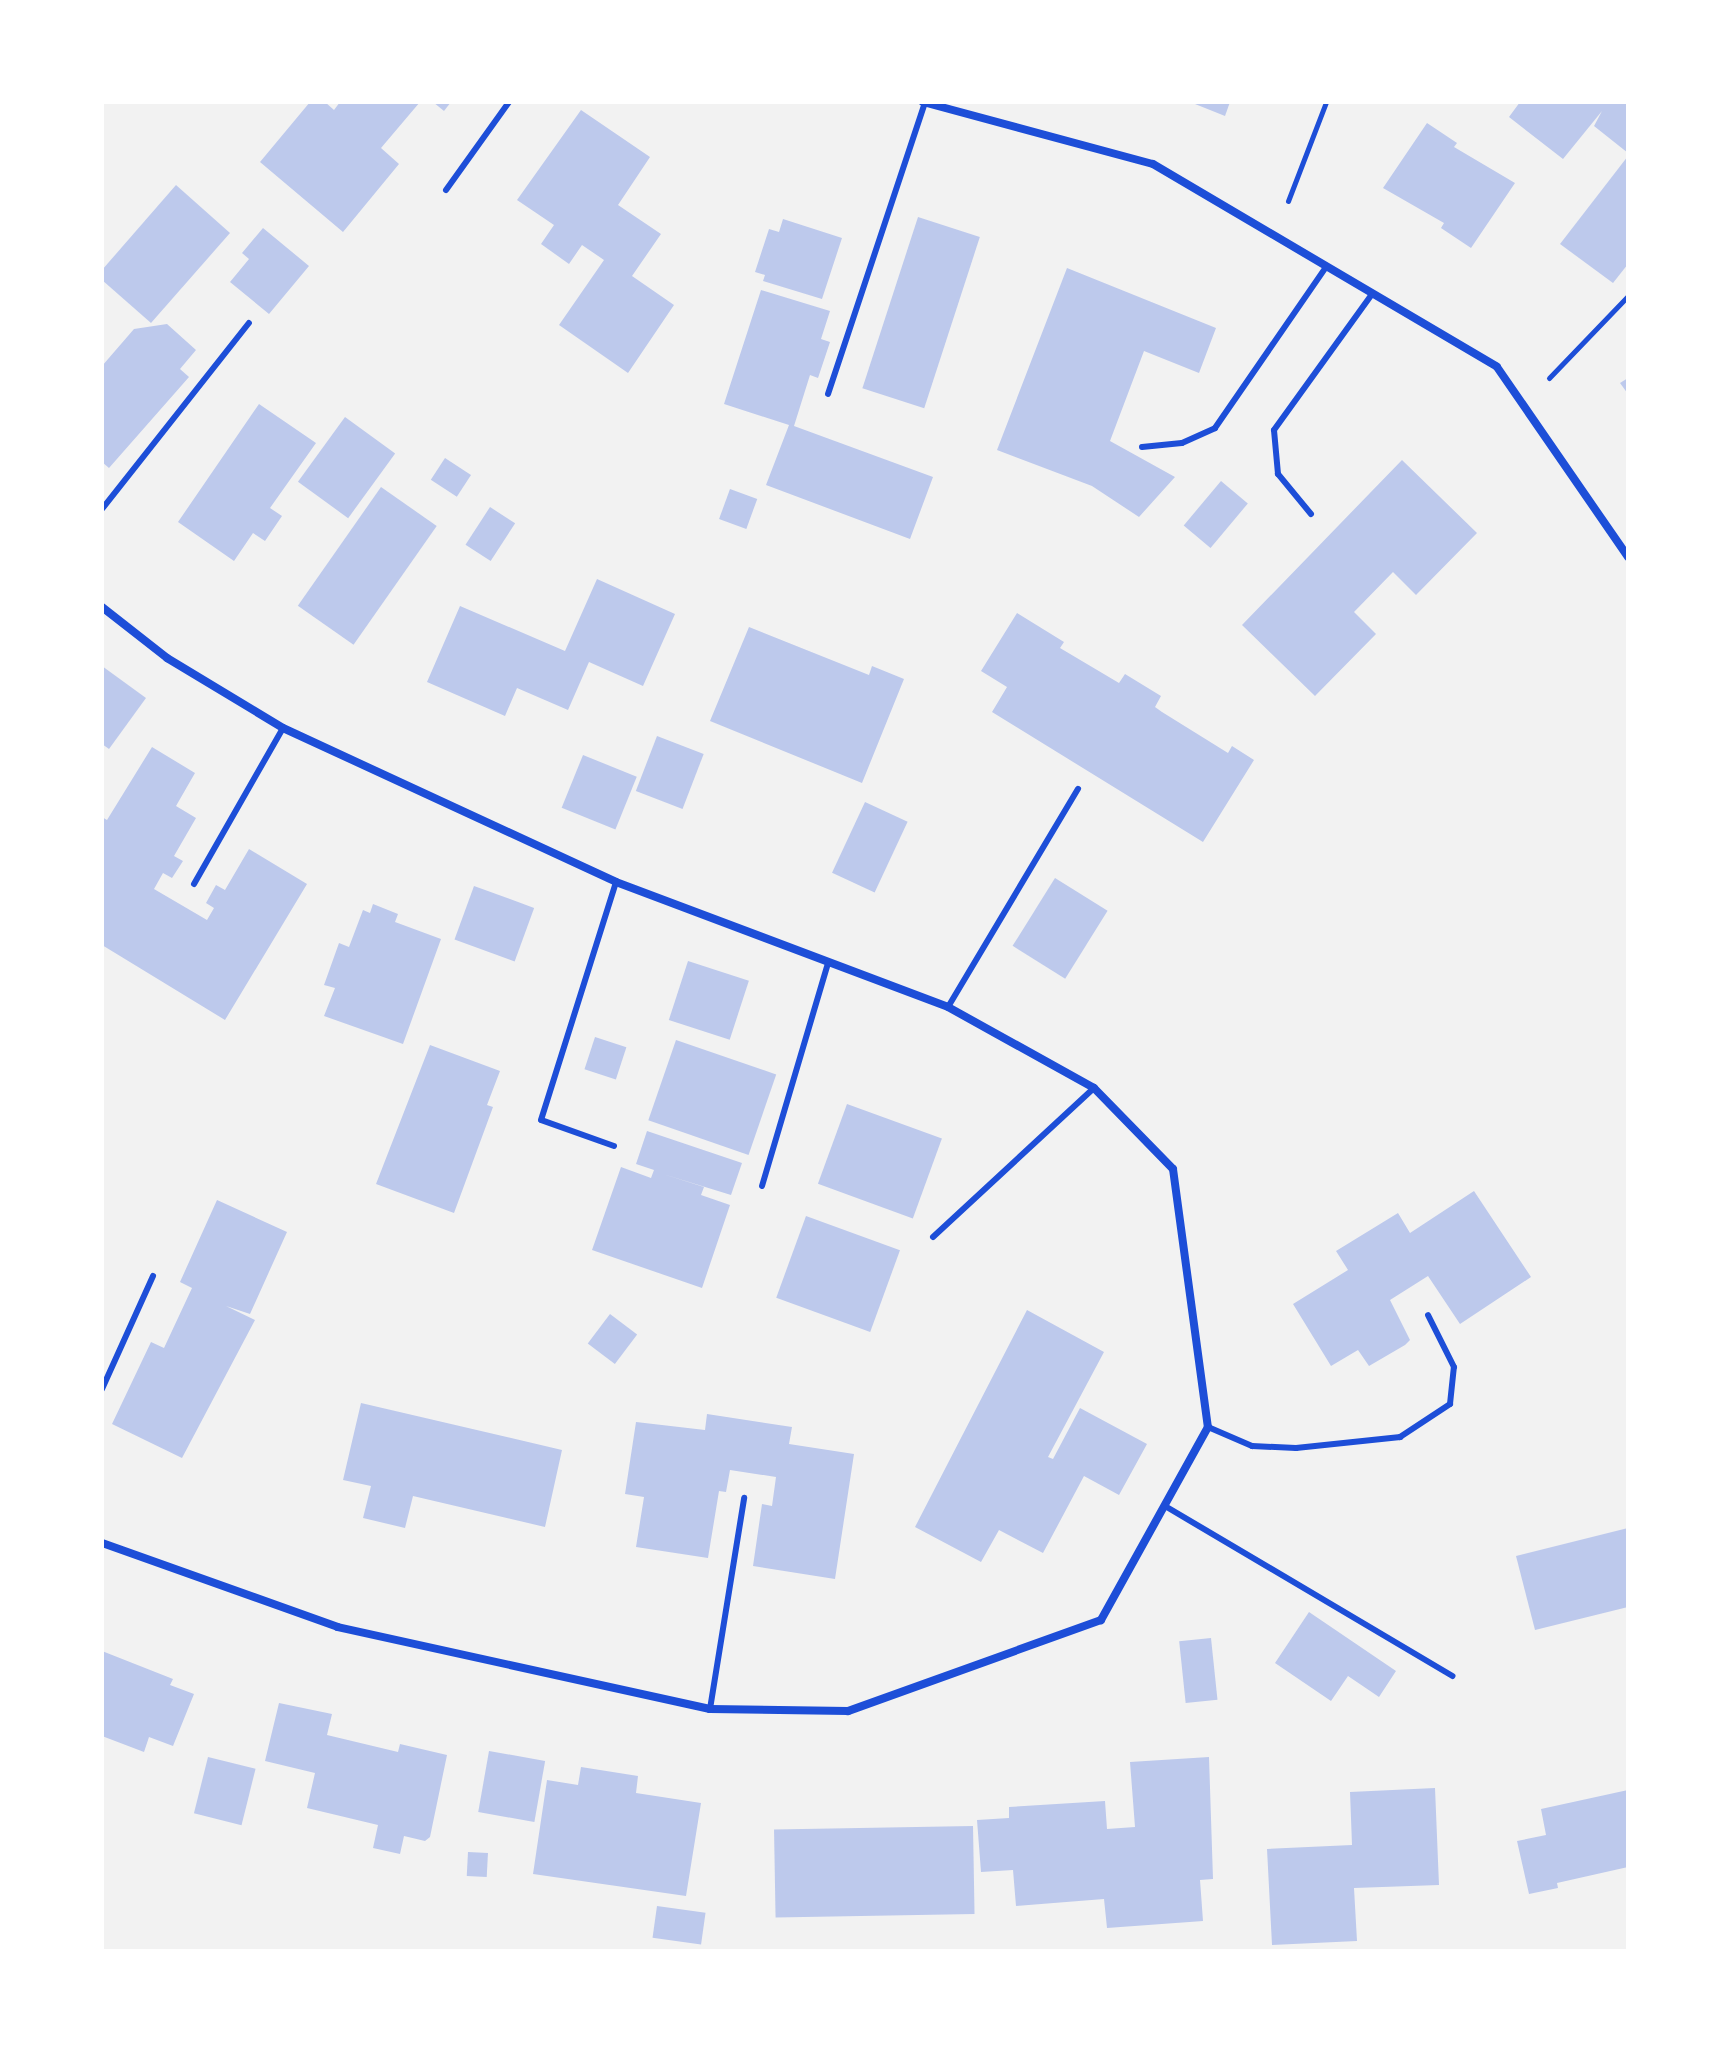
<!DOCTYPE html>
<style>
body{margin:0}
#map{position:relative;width:1730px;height:2053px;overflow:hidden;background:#f2f2f2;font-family:"Zilla Slab",serif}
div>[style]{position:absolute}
.building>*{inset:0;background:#bdc9ec;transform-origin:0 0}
.path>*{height:5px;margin:-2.5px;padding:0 2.5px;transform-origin:2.5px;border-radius:2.5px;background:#1d4ed8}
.service>*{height:6px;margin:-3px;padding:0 3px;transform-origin:3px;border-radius:3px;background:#1d4ed8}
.minor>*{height:8px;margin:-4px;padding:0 4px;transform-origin:4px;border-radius:4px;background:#1d4ed8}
span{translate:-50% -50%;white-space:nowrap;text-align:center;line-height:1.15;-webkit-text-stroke:6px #fff;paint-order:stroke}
.frame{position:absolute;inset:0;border:104px solid #fff;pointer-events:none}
</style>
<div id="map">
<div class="building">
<div style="clip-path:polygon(310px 102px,325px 102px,334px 110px,340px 102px,420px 102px,381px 148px,399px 164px,343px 232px,260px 162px)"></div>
<div style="clip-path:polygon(433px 102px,451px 102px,444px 111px)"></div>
<div style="clip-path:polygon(1190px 102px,1230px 102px,1225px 116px)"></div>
<div style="clip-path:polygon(1520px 102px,1628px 102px,1628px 153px,1594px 126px,1602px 111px,1563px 159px,1509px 117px)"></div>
<div style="clip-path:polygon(581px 110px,650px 157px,618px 205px,661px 234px,632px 276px,674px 305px,628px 373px,559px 325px,604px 260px,582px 245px,569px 264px,541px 244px,554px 225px,517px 200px)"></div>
<div style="clip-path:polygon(1427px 123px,1457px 143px,1454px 147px,1515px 183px,1471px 248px,1441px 228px,1444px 223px,1383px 188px)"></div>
<div style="clip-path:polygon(1628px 156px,1628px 264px,1613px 283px,1560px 244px)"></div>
<div style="clip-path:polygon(176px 185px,230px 233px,151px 323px,102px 280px,102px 270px)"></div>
<div style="left:918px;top:217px;width:65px;height:180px;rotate:18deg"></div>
<div style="clip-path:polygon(783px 219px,842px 238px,822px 299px,763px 281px,765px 275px,755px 272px,769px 229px,779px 232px)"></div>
<div style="clip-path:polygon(263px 228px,309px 266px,269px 314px,230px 282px,249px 259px,242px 253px)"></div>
<div style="clip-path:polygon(1067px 268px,1216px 328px,1199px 373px,1144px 351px,1110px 441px,1175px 477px,1139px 517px,1092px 486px,997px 450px)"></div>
<div style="clip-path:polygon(761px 290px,830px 311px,821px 339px,830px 342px,818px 378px,810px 375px,794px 426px,933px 477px,910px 539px,766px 485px,789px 425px,724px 404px)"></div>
<div style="clip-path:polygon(167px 324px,196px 350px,180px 369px,189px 377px,109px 468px,102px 462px,102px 366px,134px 329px)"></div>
<div style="clip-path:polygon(1628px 378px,1628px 394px,1620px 383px)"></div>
<div style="clip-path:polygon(259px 404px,316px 443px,270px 508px,282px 516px,265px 541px,253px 533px,234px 561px,178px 522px)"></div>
<div style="left:345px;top:417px;width:62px;height:80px;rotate:36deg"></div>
<div style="left:445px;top:458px;width:31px;height:26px;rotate:33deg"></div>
<div style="clip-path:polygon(1402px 460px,1477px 533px,1416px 595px,1393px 572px,1354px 612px,1376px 634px,1315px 696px,1242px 625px)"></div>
<div style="left:1221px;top:481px;width:35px;height:58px;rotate:40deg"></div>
<div style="left:381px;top:487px;width:68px;height:145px;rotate:35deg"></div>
<div style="left:730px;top:489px;width:29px;height:32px;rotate:20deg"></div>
<div style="left:490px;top:507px;width:30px;height:45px;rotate:33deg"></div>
<div style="clip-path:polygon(597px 579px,675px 614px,643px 686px,589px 662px,568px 710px,517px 688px,505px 716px,427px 682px,460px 606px,565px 651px)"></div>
<div style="clip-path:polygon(1017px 613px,1064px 642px,1060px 648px,1119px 683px,1125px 674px,1161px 696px,1155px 707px,1162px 712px,1228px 753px,1232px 746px,1254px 760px,1203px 842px,992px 712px,1007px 687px,981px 671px)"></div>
<div style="clip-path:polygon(749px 627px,869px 675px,872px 666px,904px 679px,862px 783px,710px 721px)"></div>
<div style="clip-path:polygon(102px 666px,146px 698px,109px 749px,102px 744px)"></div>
<div style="left:657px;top:736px;width:50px;height:59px;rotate:21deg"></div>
<div style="clip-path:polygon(152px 747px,195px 773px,176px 806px,196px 818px,174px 856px,183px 861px,172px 878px,163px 873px,154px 889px,207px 920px,214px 908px,206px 903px,216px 885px,225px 890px,249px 849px,307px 884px,225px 1020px,102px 945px,102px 817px,107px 820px)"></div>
<div style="left:583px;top:755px;width:58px;height:57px;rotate:22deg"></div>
<div style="left:865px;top:802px;width:47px;height:78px;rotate:25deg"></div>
<div style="left:1055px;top:878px;width:62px;height:80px;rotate:32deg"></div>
<div style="left:474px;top:886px;width:64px;height:57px;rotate:20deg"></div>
<div style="clip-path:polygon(373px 904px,398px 914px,395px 922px,441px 939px,403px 1044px,324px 1016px,335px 988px,324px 985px,339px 943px,349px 947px,363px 910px,370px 913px)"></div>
<div style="left:688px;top:961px;width:64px;height:62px;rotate:18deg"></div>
<div style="left:595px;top:1037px;width:33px;height:34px;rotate:18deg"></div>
<div style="left:676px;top:1040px;width:106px;height:85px;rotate:19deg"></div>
<div style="clip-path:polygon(430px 1045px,500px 1071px,487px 1105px,493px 1107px,454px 1213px,376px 1184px)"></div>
<div style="left:847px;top:1104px;width:101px;height:85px;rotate:20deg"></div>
<div style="clip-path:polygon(647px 1131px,742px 1163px,731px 1195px,663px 1174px,704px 1187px,701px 1195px,730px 1205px,702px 1288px,592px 1250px,621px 1167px,651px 1178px,654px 1170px,636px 1164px)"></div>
<div style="clip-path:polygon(1474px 1191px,1531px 1277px,1460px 1324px,1428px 1276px,1390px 1300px,1410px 1340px,1405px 1345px,1369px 1366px,1358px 1350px,1331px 1366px,1293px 1304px,1348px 1270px,1336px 1251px,1398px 1213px,1410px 1233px)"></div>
<div style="clip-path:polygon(217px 1200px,287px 1232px,250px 1314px,226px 1306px,255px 1320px,182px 1458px,112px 1424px,151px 1342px,164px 1348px,192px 1288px,180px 1282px)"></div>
<div style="left:806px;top:1216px;width:100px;height:87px;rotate:20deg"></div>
<div style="clip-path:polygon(1027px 1310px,1104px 1352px,1048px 1457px,1053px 1459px,1080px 1408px,1147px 1444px,1119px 1495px,1084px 1476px,1043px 1553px,999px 1530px,981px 1562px,915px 1527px)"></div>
<div style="left:610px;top:1314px;width:34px;height:37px;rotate:37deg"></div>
<div style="clip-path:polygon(361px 1403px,562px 1450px,545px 1527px,413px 1496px,405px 1528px,363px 1518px,371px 1486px,343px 1480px)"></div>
<div style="clip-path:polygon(707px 1414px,792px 1427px,789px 1444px,854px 1454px,835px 1579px,753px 1566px,762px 1504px,772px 1506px,776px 1477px,730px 1470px,726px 1492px,719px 1491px,708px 1558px,636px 1547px,644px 1497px,625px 1494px,636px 1422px,705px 1430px)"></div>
<div style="clip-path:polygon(1628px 1528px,1628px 1607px,1535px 1630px,1516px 1556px)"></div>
<div style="clip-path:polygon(1309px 1612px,1396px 1671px,1379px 1697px,1348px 1676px,1331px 1701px,1275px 1663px)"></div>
<div style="left:1211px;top:1638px;width:62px;height:32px;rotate:84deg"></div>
<div style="clip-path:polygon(102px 1651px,173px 1679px,170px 1685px,194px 1694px,173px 1746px,149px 1737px,144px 1752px,102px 1736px)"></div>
<div style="clip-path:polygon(279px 1703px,332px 1714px,327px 1735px,398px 1752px,400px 1744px,447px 1755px,430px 1837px,425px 1841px,404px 1836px,400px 1854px,373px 1848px,378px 1825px,307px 1808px,315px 1773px,265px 1761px)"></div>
<div style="left:489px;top:1751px;width:57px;height:62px;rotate:10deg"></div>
<div style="left:208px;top:1757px;width:49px;height:58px;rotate:14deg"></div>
<div style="clip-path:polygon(1209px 1757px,1213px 1879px,1200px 1880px,1203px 1921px,1107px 1928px,1104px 1899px,1016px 1906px,1013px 1870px,981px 1872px,977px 1820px,1009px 1818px,1009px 1807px,1105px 1801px,1107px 1829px,1135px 1827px,1130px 1762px)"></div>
<div style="clip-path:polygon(581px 1767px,638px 1776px,636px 1793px,701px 1803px,686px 1896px,533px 1874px,547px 1780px,578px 1785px)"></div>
<div style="clip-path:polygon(1435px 1788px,1439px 1885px,1354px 1888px,1357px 1941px,1272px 1945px,1267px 1849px,1352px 1845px,1350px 1792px)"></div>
<div style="clip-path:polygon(1628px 1790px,1628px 1867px,1557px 1883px,1558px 1888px,1529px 1894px,1517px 1841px,1546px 1835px,1541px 1809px)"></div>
<div style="left:973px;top:1826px;width:88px;height:199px;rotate:89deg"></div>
<div style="left:468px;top:1852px;width:20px;height:24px;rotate:3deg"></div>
<div style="left:657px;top:1906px;width:49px;height:32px;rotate:8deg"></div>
</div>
<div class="path">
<div style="left:1288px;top:201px;width:106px;rotate:-69deg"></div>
<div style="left:1549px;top:378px;width:114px;rotate:-46.1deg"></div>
</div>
<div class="service">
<div style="left:446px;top:190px;width:108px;rotate:-54.4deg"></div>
<div style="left:828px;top:394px;width:307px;rotate:-71.6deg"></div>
<div style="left:1142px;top:447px;width:40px;rotate:-5.7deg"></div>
<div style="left:1182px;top:443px;width:36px;rotate:-24deg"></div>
<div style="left:1215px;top:428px;width:196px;rotate:-55.4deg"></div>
<div style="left:102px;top:509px;width:237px;rotate:-51.7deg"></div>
<div style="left:1311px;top:514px;width:52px;rotate:-129.5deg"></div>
<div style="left:1278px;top:474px;width:44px;rotate:-95.2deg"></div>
<div style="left:1274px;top:430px;width:168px;rotate:-54.2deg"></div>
<div style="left:194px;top:884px;width:180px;rotate:-60.3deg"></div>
<div style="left:948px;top:1007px;width:254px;rotate:-59.2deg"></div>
<div style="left:614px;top:1146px;width:77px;rotate:-160.4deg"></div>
<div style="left:541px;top:1120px;width:250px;rotate:-72.5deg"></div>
<div style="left:762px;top:1186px;width:233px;rotate:-73.5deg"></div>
<div style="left:933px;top:1237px;width:219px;rotate:-42.8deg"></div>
<div style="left:102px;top:1389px;width:124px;rotate:-65.7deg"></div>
<div style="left:1208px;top:1427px;width:48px;rotate:23.4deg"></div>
<div style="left:1252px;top:1446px;width:44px;rotate:2.6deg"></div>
<div style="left:1296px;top:1448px;width:105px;rotate:-6deg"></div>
<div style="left:1400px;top:1437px;width:60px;rotate:-33.4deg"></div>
<div style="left:1450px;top:1404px;width:37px;rotate:-84deg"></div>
<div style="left:1454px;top:1367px;width:58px;rotate:-116.6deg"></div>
<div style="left:1165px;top:1506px;width:334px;rotate:30.6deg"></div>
<div style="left:710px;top:1709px;width:214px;rotate:-80.8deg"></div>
</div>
<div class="minor">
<div style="left:923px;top:102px;width:238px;rotate:15.1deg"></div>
<div style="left:1153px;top:164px;width:399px;rotate:30.5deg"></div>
<div style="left:1497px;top:367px;width:231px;rotate:55.4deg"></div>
<div style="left:102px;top:607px;width:83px;rotate:38.1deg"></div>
<div style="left:167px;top:658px;width:135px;rotate:31.1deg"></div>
<div style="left:283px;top:728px;width:367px;rotate:24.8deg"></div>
<div style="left:616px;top:882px;width:355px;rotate:20.6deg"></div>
<div style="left:948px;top:1007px;width:167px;rotate:29deg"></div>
<div style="left:1094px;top:1088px;width:113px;rotate:45.7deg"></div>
<div style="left:1173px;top:1169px;width:260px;rotate:82.3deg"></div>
<div style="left:1208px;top:1427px;width:221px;rotate:119deg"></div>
<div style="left:1101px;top:1620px;width:269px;rotate:160.2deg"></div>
<div style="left:848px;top:1711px;width:138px;rotate:-179.2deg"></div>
<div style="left:710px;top:1709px;width:381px;rotate:-167.6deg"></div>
<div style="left:338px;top:1627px;width:251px;rotate:-160.4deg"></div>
</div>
<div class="frame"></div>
</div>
